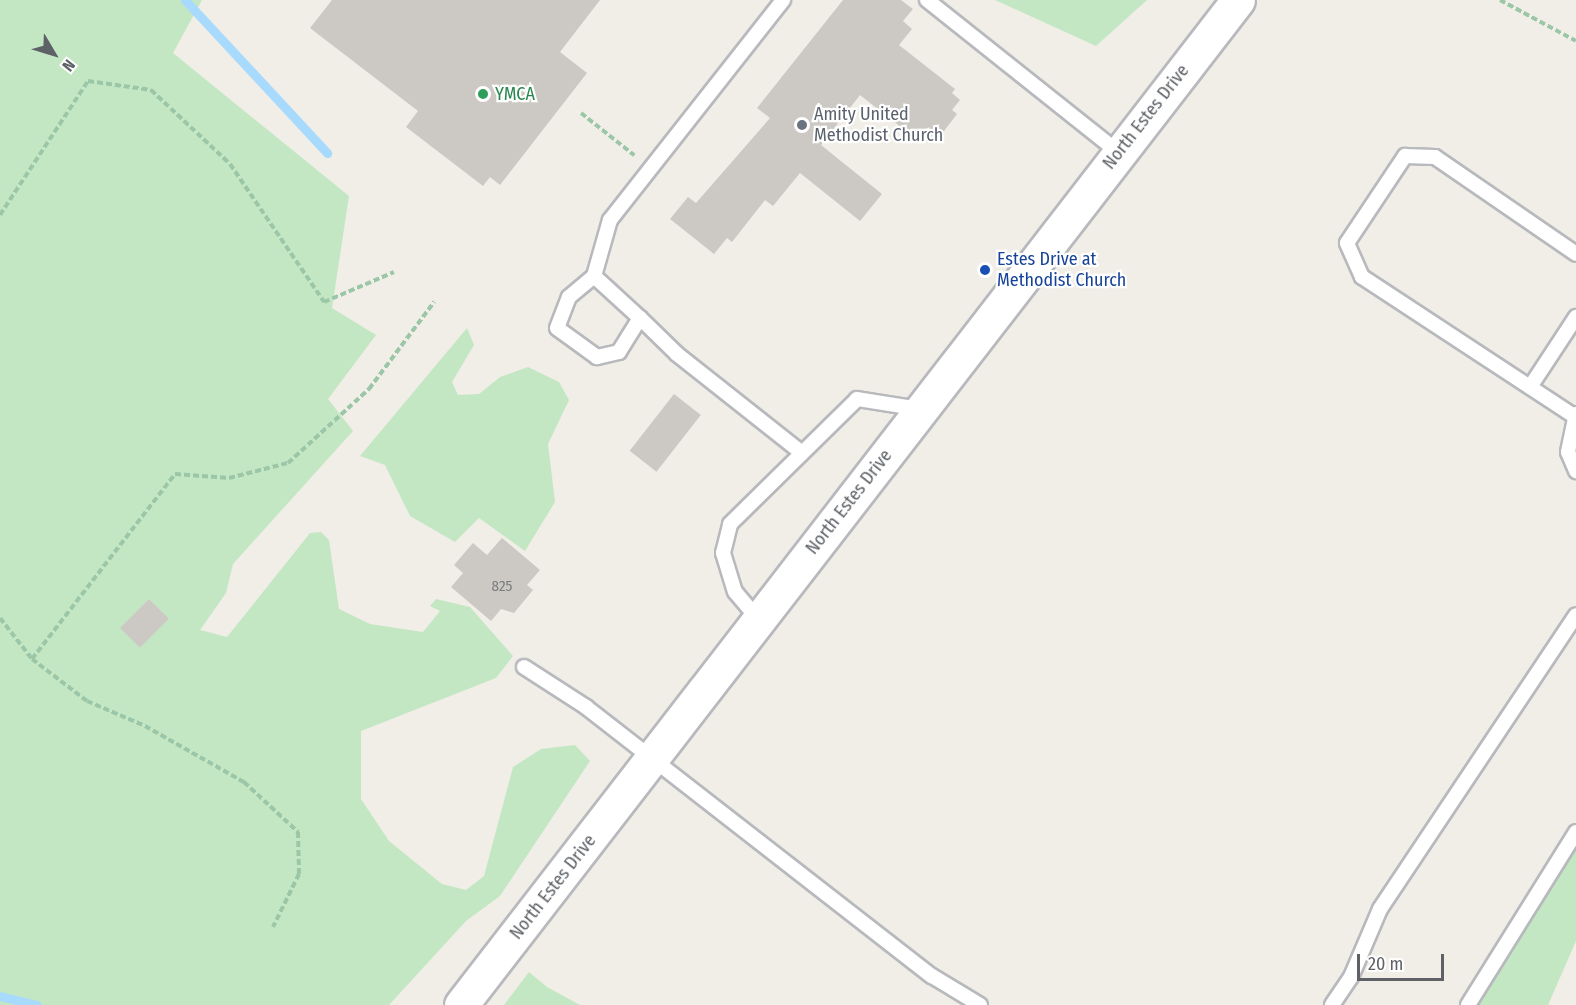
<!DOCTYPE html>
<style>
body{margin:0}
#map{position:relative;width:1576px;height:1005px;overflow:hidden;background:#f0eee6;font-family:"Fira Sans Condensed",sans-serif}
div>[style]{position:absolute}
.green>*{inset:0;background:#c4e7c3}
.stream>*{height:9px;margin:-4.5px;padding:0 4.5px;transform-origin:4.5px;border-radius:4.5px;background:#a8dafe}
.building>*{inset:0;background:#ccc9c4;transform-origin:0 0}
.path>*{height:4px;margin-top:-2px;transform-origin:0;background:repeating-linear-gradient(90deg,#9bc6a7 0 6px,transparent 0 9px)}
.roads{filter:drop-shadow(2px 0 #b7b9bd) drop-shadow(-2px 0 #b7b9bd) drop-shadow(0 2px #b7b9bd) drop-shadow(0 -2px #b7b9bd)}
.lane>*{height:14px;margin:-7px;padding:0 7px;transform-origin:7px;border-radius:7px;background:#fff}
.secondary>*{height:33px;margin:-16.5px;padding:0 16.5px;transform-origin:16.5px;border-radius:16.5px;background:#fff}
.dots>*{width:16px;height:16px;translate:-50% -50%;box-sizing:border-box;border:3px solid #fff;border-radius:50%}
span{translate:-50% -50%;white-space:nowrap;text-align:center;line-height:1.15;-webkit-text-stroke:4.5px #fff;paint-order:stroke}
.number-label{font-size:15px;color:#7a7c7e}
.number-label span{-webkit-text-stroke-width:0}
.leisure-label{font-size:18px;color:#27864d}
.left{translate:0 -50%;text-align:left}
.worship-label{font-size:18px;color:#5b616d}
.street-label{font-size:18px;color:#5e6267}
.transit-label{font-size:18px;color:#164399}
.north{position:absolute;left:24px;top:24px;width:60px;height:60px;-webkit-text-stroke:4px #fff;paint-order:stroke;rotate:128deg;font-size:16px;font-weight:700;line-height:24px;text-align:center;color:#5e6267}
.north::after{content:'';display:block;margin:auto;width:21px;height:27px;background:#5e6267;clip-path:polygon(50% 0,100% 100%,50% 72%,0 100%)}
.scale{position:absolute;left:1357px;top:954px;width:87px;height:27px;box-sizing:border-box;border:3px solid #5e6267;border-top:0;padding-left:8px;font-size:18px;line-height:21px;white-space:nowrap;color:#5e6267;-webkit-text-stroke:4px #fff;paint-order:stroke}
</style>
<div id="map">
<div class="green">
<div style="clip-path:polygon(0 0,202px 0,173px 53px,349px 196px,332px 308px,376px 335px,328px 399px,353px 431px,233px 564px,226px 593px,200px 630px,227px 637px,310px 533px,321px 532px,329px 540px,339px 609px,370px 624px,423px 632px,440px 611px,430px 606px,436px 599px,470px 607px,513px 656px,496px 678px,361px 731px,361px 799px,389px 841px,442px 884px,466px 890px,484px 876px,513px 767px,541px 749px,575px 745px,590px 761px,500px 896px,466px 921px,389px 1005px,0 1005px)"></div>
<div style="clip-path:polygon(995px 0,1147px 0,1096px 46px)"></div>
<div style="clip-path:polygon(467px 328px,474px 345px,452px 382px,458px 395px,479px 394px,500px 377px,528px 367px,559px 382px,569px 400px,548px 444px,555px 502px,525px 551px,479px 518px,455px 542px,410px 516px,385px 465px,360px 456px)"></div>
<div style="clip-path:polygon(1576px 836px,1576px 941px,1548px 1005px,1471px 1005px)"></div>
<div style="clip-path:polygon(529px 972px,547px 987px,580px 1005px,504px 1005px)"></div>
</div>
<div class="stream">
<div style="left:185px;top:0;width:209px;rotate:47.1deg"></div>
<div style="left:0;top:996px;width:38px;rotate:14deg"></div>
</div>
<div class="building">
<div style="clip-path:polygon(332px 0,600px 0,560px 52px,587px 73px,500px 185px,490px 177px,483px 186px,406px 127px,418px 111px,310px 28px)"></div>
<div style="clip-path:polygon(843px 0,901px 0,913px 9px,903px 21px,912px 29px,899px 45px,955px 89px,952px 93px,960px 100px,952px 110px,957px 114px,941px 135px,936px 131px,928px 141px,920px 135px,916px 139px,860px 95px,821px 145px,882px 194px,860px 221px,800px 173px,773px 206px,765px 200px,732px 242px,727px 238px,714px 254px,670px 219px,688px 197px,696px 203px,770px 118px,757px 108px)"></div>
<div style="left:674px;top:394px;width:34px;height:72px;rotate:38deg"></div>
<div style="clip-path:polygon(502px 538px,540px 570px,527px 585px,533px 590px,514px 613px,501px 609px,491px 621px,451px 587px,463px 573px,454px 565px,473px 543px,487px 555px)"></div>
<div style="left:149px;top:599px;width:28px;height:41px;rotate:45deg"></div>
</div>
<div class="path">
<div style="left:1500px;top:0;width:86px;rotate:28.3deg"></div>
<div style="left:581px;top:113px;width:68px;rotate:38.4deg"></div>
<div style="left:0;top:215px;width:160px;rotate:-56.7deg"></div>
<div style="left:88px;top:81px;width:64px;rotate:8.1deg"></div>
<div style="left:151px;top:90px;width:108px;rotate:43.1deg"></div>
<div style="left:230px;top:164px;width:167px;rotate:55.7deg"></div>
<div style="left:324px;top:302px;width:76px;rotate:-23.2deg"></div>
<div style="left:0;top:618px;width:52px;rotate:52deg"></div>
<div style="left:32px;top:659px;width:69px;rotate:37.4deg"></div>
<div style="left:87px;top:701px;width:63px;rotate:23.3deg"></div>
<div style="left:145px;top:726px;width:114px;rotate:29.5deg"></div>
<div style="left:244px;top:782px;width:74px;rotate:42.8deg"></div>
<div style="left:298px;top:832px;width:42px;rotate:88.6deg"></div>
<div style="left:299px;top:874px;width:59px;rotate:116.1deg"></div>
<div style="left:32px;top:659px;width:234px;rotate:-52.3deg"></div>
<div style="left:175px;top:474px;width:54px;rotate:4.2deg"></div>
<div style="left:229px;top:478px;width:61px;rotate:-14.3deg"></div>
<div style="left:288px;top:463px;width:110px;rotate:-42.4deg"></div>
<div style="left:369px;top:389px;width:109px;rotate:-53.2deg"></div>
</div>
<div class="roads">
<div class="lane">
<div style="left:927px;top:0;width:244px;rotate:38.5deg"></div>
<div style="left:594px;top:276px;width:62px;rotate:42.4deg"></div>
<div style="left:640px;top:318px;width:40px;rotate:122deg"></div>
<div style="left:619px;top:352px;width:23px;rotate:167deg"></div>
<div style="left:597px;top:357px;width:49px;rotate:-144.1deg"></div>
<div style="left:557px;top:328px;width:33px;rotate:-69deg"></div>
<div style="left:569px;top:297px;width:33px;rotate:-40deg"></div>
<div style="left:594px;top:276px;width:58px;rotate:-74.1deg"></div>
<div style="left:610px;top:220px;width:280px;rotate:-51.8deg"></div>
<div style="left:640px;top:318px;width:52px;rotate:44.2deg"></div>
<div style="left:677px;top:354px;width:159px;rotate:38.4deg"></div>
<div style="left:1530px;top:387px;width:84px;rotate:-56.7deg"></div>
<div style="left:1576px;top:414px;width:39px;rotate:102deg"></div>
<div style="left:1568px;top:452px;width:21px;rotate:67deg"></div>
<div style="left:1574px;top:416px;width:254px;rotate:-146.7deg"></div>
<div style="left:1362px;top:277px;width:37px;rotate:-114deg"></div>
<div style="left:1347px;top:243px;width:105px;rotate:-56.3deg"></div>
<div style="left:1405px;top:156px;width:30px;rotate:2deg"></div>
<div style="left:1435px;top:157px;width:171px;rotate:34.5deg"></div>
<div style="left:758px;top:619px;width:35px;rotate:-130deg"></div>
<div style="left:735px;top:592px;width:41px;rotate:-107.1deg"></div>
<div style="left:723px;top:553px;width:30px;rotate:-76deg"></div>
<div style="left:730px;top:524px;width:178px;rotate:-44.5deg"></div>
<div style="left:857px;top:399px;width:64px;rotate:9deg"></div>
<div style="left:524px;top:667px;width:74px;rotate:32.8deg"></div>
<div style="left:586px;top:707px;width:438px;rotate:37.9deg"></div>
<div style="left:932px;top:976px;width:56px;rotate:31.1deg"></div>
<div style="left:1332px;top:1005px;width:34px;rotate:-56deg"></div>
<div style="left:1351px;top:977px;width:74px;rotate:-66.9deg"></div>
<div style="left:1380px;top:909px;width:353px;rotate:-56.3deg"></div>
<div style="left:1468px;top:1005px;width:204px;rotate:-58deg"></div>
</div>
<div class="secondary">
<div style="left:461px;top:1005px;width:1270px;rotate:-52.29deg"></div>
</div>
</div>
<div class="dots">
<div style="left:483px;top:94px;background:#2e9e5b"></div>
<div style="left:802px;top:125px;background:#6b7280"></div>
<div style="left:985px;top:270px;background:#1a4fb4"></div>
</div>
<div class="number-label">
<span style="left:502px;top:587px">825</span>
</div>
<div class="leisure-label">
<span class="left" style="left:495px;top:94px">YMCA</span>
</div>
<div class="worship-label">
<span class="left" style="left:814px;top:125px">Amity United<br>Methodist Church</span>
</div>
<div class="street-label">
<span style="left:1146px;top:117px;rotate:-52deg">North Estes Drive</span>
<span style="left:849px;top:502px;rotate:-52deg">North Estes Drive</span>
<span style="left:553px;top:887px;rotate:-52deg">North Estes Drive</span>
</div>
<div class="transit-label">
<span class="left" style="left:997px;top:270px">Estes Drive at<br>Methodist Church</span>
</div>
<div class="north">N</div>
<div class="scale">20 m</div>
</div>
